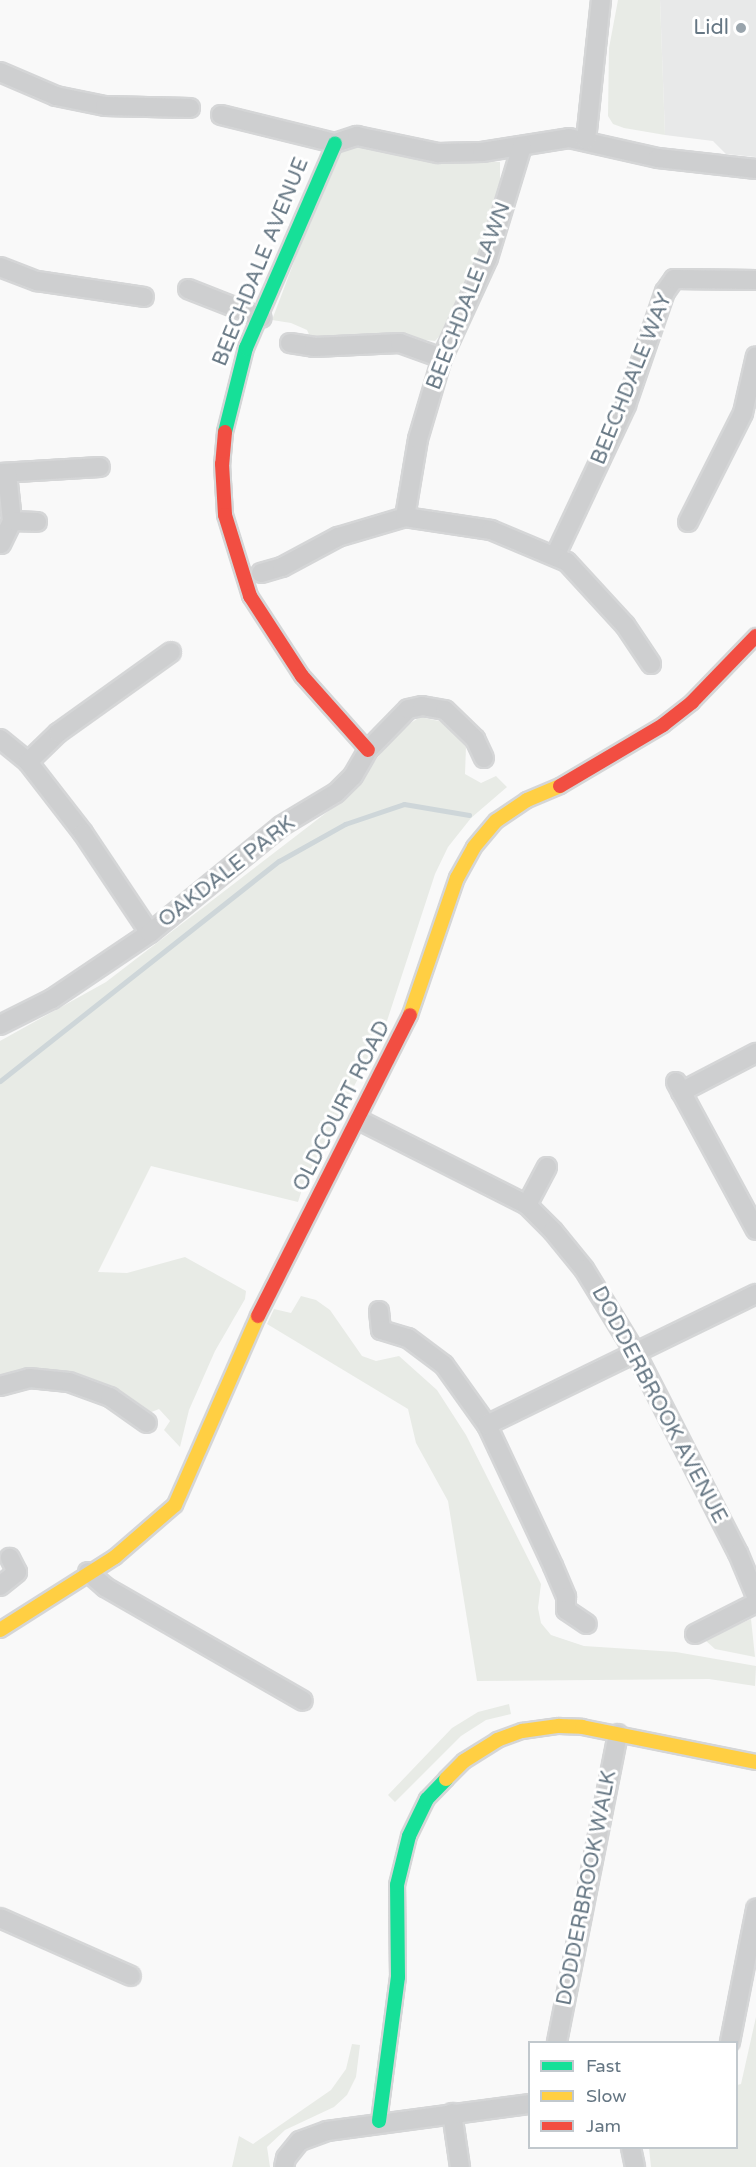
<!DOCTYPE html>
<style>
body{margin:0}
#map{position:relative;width:756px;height:2167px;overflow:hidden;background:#f9f9f9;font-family:"Varela Round",sans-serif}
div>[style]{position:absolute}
.built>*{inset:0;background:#e8e9e9}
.green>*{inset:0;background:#e8ebe6}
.stream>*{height:5px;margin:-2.5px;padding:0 2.5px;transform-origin:2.5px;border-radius:2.5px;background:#ced6d9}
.roads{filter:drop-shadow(2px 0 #d5d6d7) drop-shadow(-2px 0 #d5d6d7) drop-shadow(0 2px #d5d6d7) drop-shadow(0 -2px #d5d6d7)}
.street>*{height:18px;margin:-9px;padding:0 9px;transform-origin:9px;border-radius:9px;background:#cecfd0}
.fast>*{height:14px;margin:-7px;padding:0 7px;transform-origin:7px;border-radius:7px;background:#16e098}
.slow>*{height:14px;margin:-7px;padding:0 7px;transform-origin:7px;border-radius:7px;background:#ffcf43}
.jam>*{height:14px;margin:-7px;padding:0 7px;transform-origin:7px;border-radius:7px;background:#f24e42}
.dots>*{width:16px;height:16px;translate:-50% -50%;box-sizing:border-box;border:3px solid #fff;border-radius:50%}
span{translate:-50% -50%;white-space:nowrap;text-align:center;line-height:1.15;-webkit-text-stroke:6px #fff;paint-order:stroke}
.poi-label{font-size:21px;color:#657683}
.right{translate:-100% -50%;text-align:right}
.street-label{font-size:21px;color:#657683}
.legend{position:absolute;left:528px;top:2041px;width:210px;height:108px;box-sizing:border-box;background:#fff;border:2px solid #c1c8cd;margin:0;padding:8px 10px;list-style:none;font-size:18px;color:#657683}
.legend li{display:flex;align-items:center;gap:12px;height:30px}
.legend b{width:30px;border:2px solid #c1c8cd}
</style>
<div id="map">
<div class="built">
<div style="clip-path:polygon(660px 0,756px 0,756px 157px,726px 154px,713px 141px,665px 135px)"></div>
</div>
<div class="green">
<div style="clip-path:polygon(618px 0,660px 0,665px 135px,624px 128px,613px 124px,608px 116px,609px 48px)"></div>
<div style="clip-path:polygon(351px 145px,417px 159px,500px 162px,500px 181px,478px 254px,447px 328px,435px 341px,380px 335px,312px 341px,307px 330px,291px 323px,272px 320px,336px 151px)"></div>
<div style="clip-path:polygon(420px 717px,448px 723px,460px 732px,466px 747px,465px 774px,481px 783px,496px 776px,507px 787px,471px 818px,448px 847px,435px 874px,385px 1027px,305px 1180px,298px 1202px,151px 1166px,98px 1272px,127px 1273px,185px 1257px,246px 1291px,245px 1299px,215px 1351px,189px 1410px,180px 1447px,164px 1430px,170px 1421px,159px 1409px,149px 1413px,112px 1393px,0 1375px,0 1041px,106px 982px,344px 799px,400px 730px)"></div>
<div style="clip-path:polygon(301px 1296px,316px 1300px,330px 1310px,362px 1356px,376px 1361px,399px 1356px,437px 1390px,466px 1435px,541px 1584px,538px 1608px,541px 1623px,551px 1635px,584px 1646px,676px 1652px,756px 1666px,755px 1686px,709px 1679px,477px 1681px,448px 1501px,416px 1443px,408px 1409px,267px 1324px,274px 1309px,291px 1313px)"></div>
<div style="clip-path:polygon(751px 1619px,755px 1657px,715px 1649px,705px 1640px)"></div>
<div style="clip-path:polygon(509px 1704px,511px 1714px,486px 1720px,461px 1736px,395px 1802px,388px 1795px,452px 1728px,478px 1712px)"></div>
<div style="clip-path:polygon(756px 2017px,756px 2167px,651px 2167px,649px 2148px,736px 2148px,737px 2085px,741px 2084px)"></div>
<div style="clip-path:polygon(352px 2044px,360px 2045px,356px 2077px,347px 2095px,334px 2107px,285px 2130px,267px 2147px,270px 2167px,232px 2167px,239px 2136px,253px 2144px,331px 2090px,346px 2069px)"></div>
</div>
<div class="stream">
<div style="left:0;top:1081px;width:355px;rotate:-38.3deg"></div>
<div style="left:279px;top:861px;width:76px;rotate:-29.3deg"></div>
<div style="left:345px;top:824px;width:62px;rotate:-18.7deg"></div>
<div style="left:404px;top:804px;width:66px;rotate:9.6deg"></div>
</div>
<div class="roads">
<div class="street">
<div style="left:0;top:72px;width:61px;rotate:23.2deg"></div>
<div style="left:56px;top:96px;width:50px;rotate:11.5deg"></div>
<div style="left:105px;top:106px;width:85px;rotate:1.3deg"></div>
<div style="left:221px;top:115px;width:117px;rotate:13.8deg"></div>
<div style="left:335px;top:143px;width:23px;rotate:-18deg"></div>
<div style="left:357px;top:136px;width:83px;rotate:11.9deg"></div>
<div style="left:438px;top:153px;width:44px;rotate:-1.3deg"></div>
<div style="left:482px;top:152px;width:88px;rotate:-9.1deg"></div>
<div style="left:569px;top:138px;width:91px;rotate:12.7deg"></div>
<div style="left:658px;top:158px;width:99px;rotate:6.4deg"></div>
<div style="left:586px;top:140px;width:141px;rotate:-83.9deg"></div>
<div style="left:0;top:267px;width:40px;rotate:21deg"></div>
<div style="left:37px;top:281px;width:108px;rotate:8.5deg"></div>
<div style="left:188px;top:289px;width:79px;rotate:21.4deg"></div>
<div style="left:290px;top:343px;width:24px;rotate:9deg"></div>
<div style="left:314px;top:347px;width:86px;rotate:-2.7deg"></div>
<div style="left:400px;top:343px;width:45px;rotate:19.7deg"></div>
<div style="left:0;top:473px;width:100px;rotate:-3.4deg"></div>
<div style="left:7px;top:474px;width:47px;rotate:83.9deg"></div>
<div style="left:405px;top:517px;width:79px;rotate:-80.5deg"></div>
<div style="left:418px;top:439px;width:84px;rotate:-73.5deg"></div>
<div style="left:442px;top:358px;width:110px;rotate:-65.3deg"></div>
<div style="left:488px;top:258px;width:117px;rotate:-73.1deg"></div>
<div style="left:688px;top:522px;width:122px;rotate:-63.2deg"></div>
<div style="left:743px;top:413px;width:58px;rotate:-77.2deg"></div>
<div style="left:1px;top:544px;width:25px;rotate:-64deg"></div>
<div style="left:12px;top:521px;width:25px;rotate:2deg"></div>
<div style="left:556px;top:554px;width:165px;rotate:-64.8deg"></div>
<div style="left:626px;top:405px;width:120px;rotate:-71deg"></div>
<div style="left:665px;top:292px;width:16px;rotate:-55deg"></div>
<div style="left:674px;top:279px;width:82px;rotate:0.7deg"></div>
<div style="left:261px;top:573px;width:22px;rotate:-16deg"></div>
<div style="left:282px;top:567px;width:64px;rotate:-28.2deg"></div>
<div style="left:338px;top:537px;width:70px;rotate:-16.6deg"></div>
<div style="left:405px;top:517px;width:87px;rotate:8.6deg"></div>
<div style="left:491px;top:530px;width:82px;rotate:22.8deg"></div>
<div style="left:567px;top:562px;width:86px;rotate:47.4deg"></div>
<div style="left:625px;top:625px;width:47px;rotate:56.3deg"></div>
<div style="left:0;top:739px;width:36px;rotate:39deg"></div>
<div style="left:28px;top:762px;width:90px;rotate:52.2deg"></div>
<div style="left:83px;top:833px;width:120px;rotate:56.2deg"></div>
<div style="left:28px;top:762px;width:42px;rotate:-44deg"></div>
<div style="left:58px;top:733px;width:139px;rotate:-35.6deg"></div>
<div style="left:0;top:1025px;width:58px;rotate:-26.6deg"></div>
<div style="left:52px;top:999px;width:118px;rotate:-34deg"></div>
<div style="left:150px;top:933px;width:169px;rotate:-39.2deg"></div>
<div style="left:281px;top:826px;width:64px;rotate:-31deg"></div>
<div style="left:336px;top:793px;width:24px;rotate:-45deg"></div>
<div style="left:353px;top:776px;width:30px;rotate:-60deg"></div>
<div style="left:368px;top:750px;width:57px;rotate:-45.7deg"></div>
<div style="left:408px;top:709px;width:14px;rotate:-12deg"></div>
<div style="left:422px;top:706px;width:23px;rotate:10deg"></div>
<div style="left:445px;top:710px;width:42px;rotate:44deg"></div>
<div style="left:475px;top:739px;width:21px;rotate:65deg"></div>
<div style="left:676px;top:1082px;width:168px;rotate:61.6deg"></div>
<div style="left:681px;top:1092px;width:85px;rotate:-27.5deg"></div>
<div style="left:359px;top:1120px;width:188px;rotate:26.8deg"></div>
<div style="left:527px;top:1205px;width:37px;rotate:45deg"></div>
<div style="left:553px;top:1231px;width:49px;rotate:50.8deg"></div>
<div style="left:584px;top:1269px;width:100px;rotate:58.5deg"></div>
<div style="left:636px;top:1354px;width:224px;rotate:62.9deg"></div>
<div style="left:738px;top:1553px;width:47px;rotate:67.3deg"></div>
<div style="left:527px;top:1205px;width:43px;rotate:-62.2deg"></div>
<div style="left:379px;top:1311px;width:19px;rotate:84deg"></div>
<div style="left:381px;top:1330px;width:28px;rotate:17deg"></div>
<div style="left:408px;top:1338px;width:45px;rotate:36.9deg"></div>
<div style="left:444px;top:1365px;width:74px;rotate:54.4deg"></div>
<div style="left:487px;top:1425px;width:156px;rotate:64.9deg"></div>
<div style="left:553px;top:1566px;width:34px;rotate:67deg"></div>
<div style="left:566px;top:1597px;width:13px;rotate:90deg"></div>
<div style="left:566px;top:1610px;width:25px;rotate:34deg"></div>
<div style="left:0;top:1386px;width:30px;rotate:-15deg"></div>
<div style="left:29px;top:1378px;width:40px;rotate:5.7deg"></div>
<div style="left:69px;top:1382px;width:44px;rotate:20.1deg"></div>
<div style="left:110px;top:1397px;width:45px;rotate:35.1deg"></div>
<div style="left:487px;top:1425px;width:299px;rotate:-26deg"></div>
<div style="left:88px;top:1572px;width:23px;rotate:41deg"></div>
<div style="left:105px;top:1587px;width:228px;rotate:29.9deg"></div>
<div style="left:0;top:1586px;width:22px;rotate:-39deg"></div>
<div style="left:17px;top:1572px;width:16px;rotate:-117deg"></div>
<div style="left:695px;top:1634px;width:68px;rotate:-26.9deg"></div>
<div style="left:0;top:1918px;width:143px;rotate:23.9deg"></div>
<div style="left:557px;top:2042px;width:314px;rotate:-78.8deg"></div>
<div style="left:730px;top:2042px;width:136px;rotate:-78.9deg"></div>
<div style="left:452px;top:2113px;width:55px;rotate:81.6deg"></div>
<div style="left:631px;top:2148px;width:19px;rotate:78deg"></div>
<div style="left:284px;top:2167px;width:9px;rotate:-77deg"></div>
<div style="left:286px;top:2158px;width:22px;rotate:-51deg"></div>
<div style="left:300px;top:2141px;width:29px;rotate:-20deg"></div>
<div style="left:327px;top:2131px;width:205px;rotate:-7.6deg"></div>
</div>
<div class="fast">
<div style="left:225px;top:432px;width:87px;rotate:-76deg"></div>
<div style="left:246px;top:348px;width:223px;rotate:-66.5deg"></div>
<div style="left:379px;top:2121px;width:145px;rotate:-82.5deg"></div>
<div style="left:398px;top:1977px;width:92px;rotate:-90.6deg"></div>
<div style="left:397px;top:1885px;width:50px;rotate:-76.2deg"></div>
<div style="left:409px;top:1836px;width:41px;rotate:-64.1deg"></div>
<div style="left:427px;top:1799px;width:28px;rotate:-46deg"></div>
</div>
<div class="slow">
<div style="left:410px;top:1015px;width:145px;rotate:-71.1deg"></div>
<div style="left:457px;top:878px;width:35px;rotate:-61deg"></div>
<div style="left:474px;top:847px;width:34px;rotate:-50deg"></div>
<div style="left:496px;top:821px;width:37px;rotate:-34deg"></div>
<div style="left:527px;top:800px;width:36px;rotate:-23deg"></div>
<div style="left:0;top:1630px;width:136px;rotate:-32.4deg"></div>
<div style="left:115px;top:1557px;width:79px;rotate:-40.9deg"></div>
<div style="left:175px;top:1505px;width:206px;rotate:-66.3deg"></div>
<div style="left:446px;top:1779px;width:25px;rotate:-45deg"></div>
<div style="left:464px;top:1761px;width:39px;rotate:-32deg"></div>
<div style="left:497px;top:1740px;width:27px;rotate:-20deg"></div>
<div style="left:522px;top:1731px;width:37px;rotate:-8deg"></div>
<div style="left:559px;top:1726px;width:23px;rotate:2deg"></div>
<div style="left:582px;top:1727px;width:177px;rotate:11.4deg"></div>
</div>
<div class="jam">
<div style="left:225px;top:432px;width:32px;rotate:95deg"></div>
<div style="left:222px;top:464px;width:51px;rotate:86.6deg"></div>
<div style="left:225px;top:515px;width:85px;rotate:72.8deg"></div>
<div style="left:250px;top:596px;width:95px;rotate:57deg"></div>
<div style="left:302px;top:676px;width:99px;rotate:48.3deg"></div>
<div style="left:560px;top:786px;width:120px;rotate:-30.6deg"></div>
<div style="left:663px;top:725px;width:37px;rotate:-38deg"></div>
<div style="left:692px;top:702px;width:92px;rotate:-45.9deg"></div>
<div style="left:258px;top:1316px;width:337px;rotate:-63.2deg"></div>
</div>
</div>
<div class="dots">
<div style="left:741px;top:28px;background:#99a4ac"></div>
</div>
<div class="poi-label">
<span class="right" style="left:729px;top:28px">Lidl</span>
</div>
<div class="street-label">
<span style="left:261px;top:262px;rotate:-68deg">BEECHDALE AVENUE</span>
<span style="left:469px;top:296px;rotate:-69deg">BEECHDALE LAWN</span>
<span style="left:632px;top:379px;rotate:-68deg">BEECHDALE WAY</span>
<span style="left:227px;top:872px;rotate:-38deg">OAKDALE PARK</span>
<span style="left:342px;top:1106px;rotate:-63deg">OLDCOURT ROAD</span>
<span style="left:659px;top:1405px;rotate:62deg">DODDERBROOK AVENUE</span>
<span style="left:587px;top:1888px;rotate:-79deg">DODDERBROOK WALK</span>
</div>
<ul class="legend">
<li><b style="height:8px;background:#16e098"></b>Fast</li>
<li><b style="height:8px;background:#ffcf43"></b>Slow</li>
<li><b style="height:8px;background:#f24e42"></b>Jam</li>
</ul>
</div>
